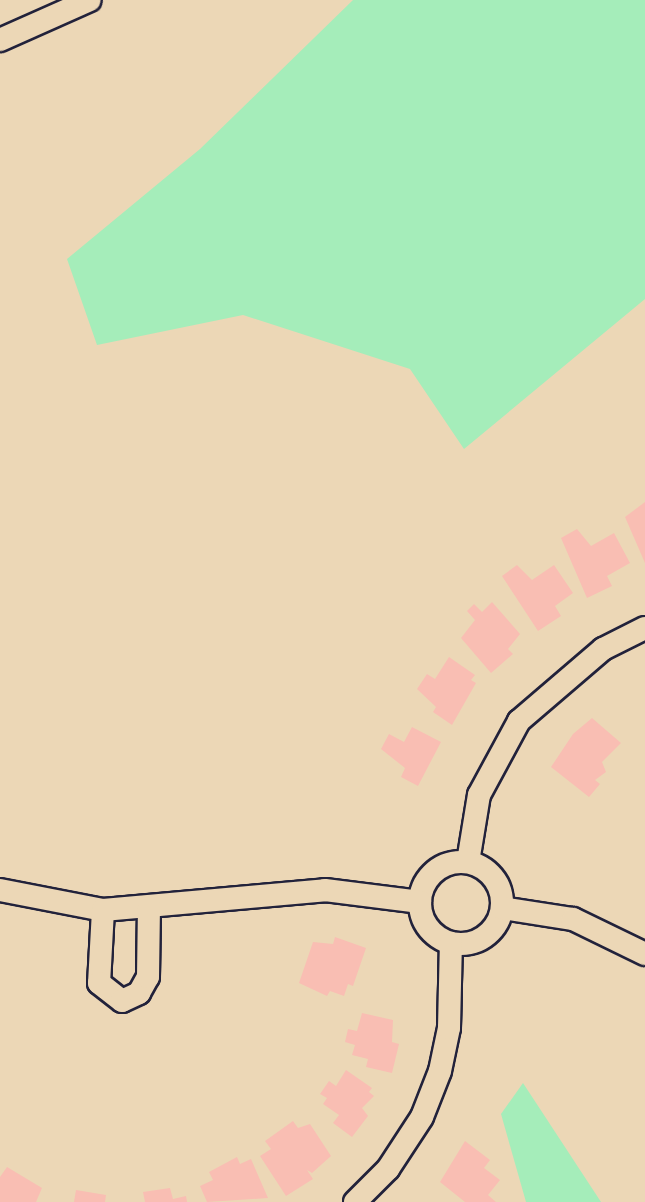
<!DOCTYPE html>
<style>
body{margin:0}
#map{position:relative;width:645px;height:1202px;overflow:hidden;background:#ecd7b6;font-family:Sriracha,sans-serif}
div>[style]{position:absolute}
.green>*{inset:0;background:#a5edba}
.building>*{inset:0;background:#f9beb3}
.roads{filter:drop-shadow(2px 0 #22223b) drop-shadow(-2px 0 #22223b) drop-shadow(0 2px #22223b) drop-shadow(0 -2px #22223b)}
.minor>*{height:22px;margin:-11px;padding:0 11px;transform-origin:11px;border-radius:11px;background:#ecd7b6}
.minor>.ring{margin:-11px;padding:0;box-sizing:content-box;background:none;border:22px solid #ecd7b6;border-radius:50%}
span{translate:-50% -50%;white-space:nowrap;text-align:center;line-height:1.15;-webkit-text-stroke:7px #ecd7b6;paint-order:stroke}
</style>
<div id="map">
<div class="green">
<div style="clip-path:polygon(353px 0,645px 0,645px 299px,464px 449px,410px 369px,243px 315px,97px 345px,67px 259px,200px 149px)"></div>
<div style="clip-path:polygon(523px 1083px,601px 1202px,526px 1202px,501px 1114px)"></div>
</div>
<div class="building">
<div style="clip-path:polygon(645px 502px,645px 563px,625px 517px)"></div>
<div style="clip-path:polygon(577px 529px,591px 546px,614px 533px,630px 563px,607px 576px,612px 586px,587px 598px,561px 538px)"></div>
<div style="clip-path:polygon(517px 565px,532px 580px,554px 565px,573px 593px,555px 606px,561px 616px,538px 631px,502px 576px)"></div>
<div style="clip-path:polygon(492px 602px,520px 634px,508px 649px,513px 654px,491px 673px,461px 638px,475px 620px,467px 611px,474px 604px,482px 612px)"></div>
<div style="clip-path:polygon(449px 657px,475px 675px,471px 680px,476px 683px,452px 725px,433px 712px,436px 707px,417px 689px,427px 674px,435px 679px)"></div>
<div style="clip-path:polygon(592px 718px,621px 743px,602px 762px,606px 772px,595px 780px,600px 784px,589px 797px,551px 767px,573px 734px)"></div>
<div style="clip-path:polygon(412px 727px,441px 742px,418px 786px,401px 777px,405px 768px,381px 749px,389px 734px,404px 742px)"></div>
<div style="clip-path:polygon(335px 937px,366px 948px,353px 986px,348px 984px,344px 996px,330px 991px,327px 996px,299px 983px,313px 942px,333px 944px)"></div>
<div style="clip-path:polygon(362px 1013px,393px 1020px,392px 1042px,399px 1044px,392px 1073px,366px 1067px,368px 1059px,352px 1055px,355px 1045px,345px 1042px,348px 1029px,357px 1031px)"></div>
<div style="clip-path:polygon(346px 1070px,372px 1088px,369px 1092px,374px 1096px,362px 1108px,368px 1116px,352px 1137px,333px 1123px,339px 1115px,323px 1104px,327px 1098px,320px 1094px,329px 1081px,336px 1086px)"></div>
<div style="clip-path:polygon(293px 1121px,298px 1128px,310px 1124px,331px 1156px,312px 1173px,307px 1170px,313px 1179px,286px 1196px,260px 1156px,271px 1149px,265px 1141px)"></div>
<div style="clip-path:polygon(465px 1141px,490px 1160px,484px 1168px,500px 1180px,488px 1195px,496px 1202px,465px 1202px,440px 1182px)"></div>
<div style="clip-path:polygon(237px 1157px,240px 1164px,251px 1159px,268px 1198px,207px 1202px,200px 1186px,213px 1180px,209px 1172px)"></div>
<div style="clip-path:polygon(7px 1167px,42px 1188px,36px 1202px,0 1202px,0 1177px)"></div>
<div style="clip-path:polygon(170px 1188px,173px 1199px,186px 1196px,187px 1202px,145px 1202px,143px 1192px)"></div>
<div style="clip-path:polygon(76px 1190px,106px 1195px,105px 1202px,74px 1202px)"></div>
</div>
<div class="roads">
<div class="minor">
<div style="left:0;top:40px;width:98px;rotate:-24deg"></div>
<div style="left:468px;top:862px;width:68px;rotate:-80.7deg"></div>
<div style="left:479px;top:795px;width:84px;rotate:-61.6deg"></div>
<div style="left:519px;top:721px;width:111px;rotate:-40.6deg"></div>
<div style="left:603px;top:649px;width:47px;rotate:-26.6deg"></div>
<div class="ring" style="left:420px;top:862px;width:60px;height:60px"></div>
<div style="left:0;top:890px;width:105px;rotate:11deg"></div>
<div style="left:103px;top:910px;width:223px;rotate:-5.1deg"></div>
<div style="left:325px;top:890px;width:96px;rotate:7.2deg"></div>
<div style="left:502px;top:908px;width:72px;rotate:8.8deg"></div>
<div style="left:573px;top:919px;width:80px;rotate:25.9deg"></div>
<div style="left:103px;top:910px;width:73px;rotate:93.1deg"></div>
<div style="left:99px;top:983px;width:29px;rotate:38deg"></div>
<div style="left:122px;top:1001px;width:19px;rotate:-25deg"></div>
<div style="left:139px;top:993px;width:18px;rotate:-61deg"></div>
<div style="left:148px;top:977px;width:70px;rotate:-89.2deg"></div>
<div style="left:355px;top:1202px;width:47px;rotate:-45deg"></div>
<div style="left:388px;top:1169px;width:62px;rotate:-56.8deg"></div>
<div style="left:422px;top:1117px;width:49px;rotate:-68.6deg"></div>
<div style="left:440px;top:1071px;width:44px;rotate:-78.2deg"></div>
<div style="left:449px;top:1028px;width:85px;rotate:-88.7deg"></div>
</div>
</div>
</div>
